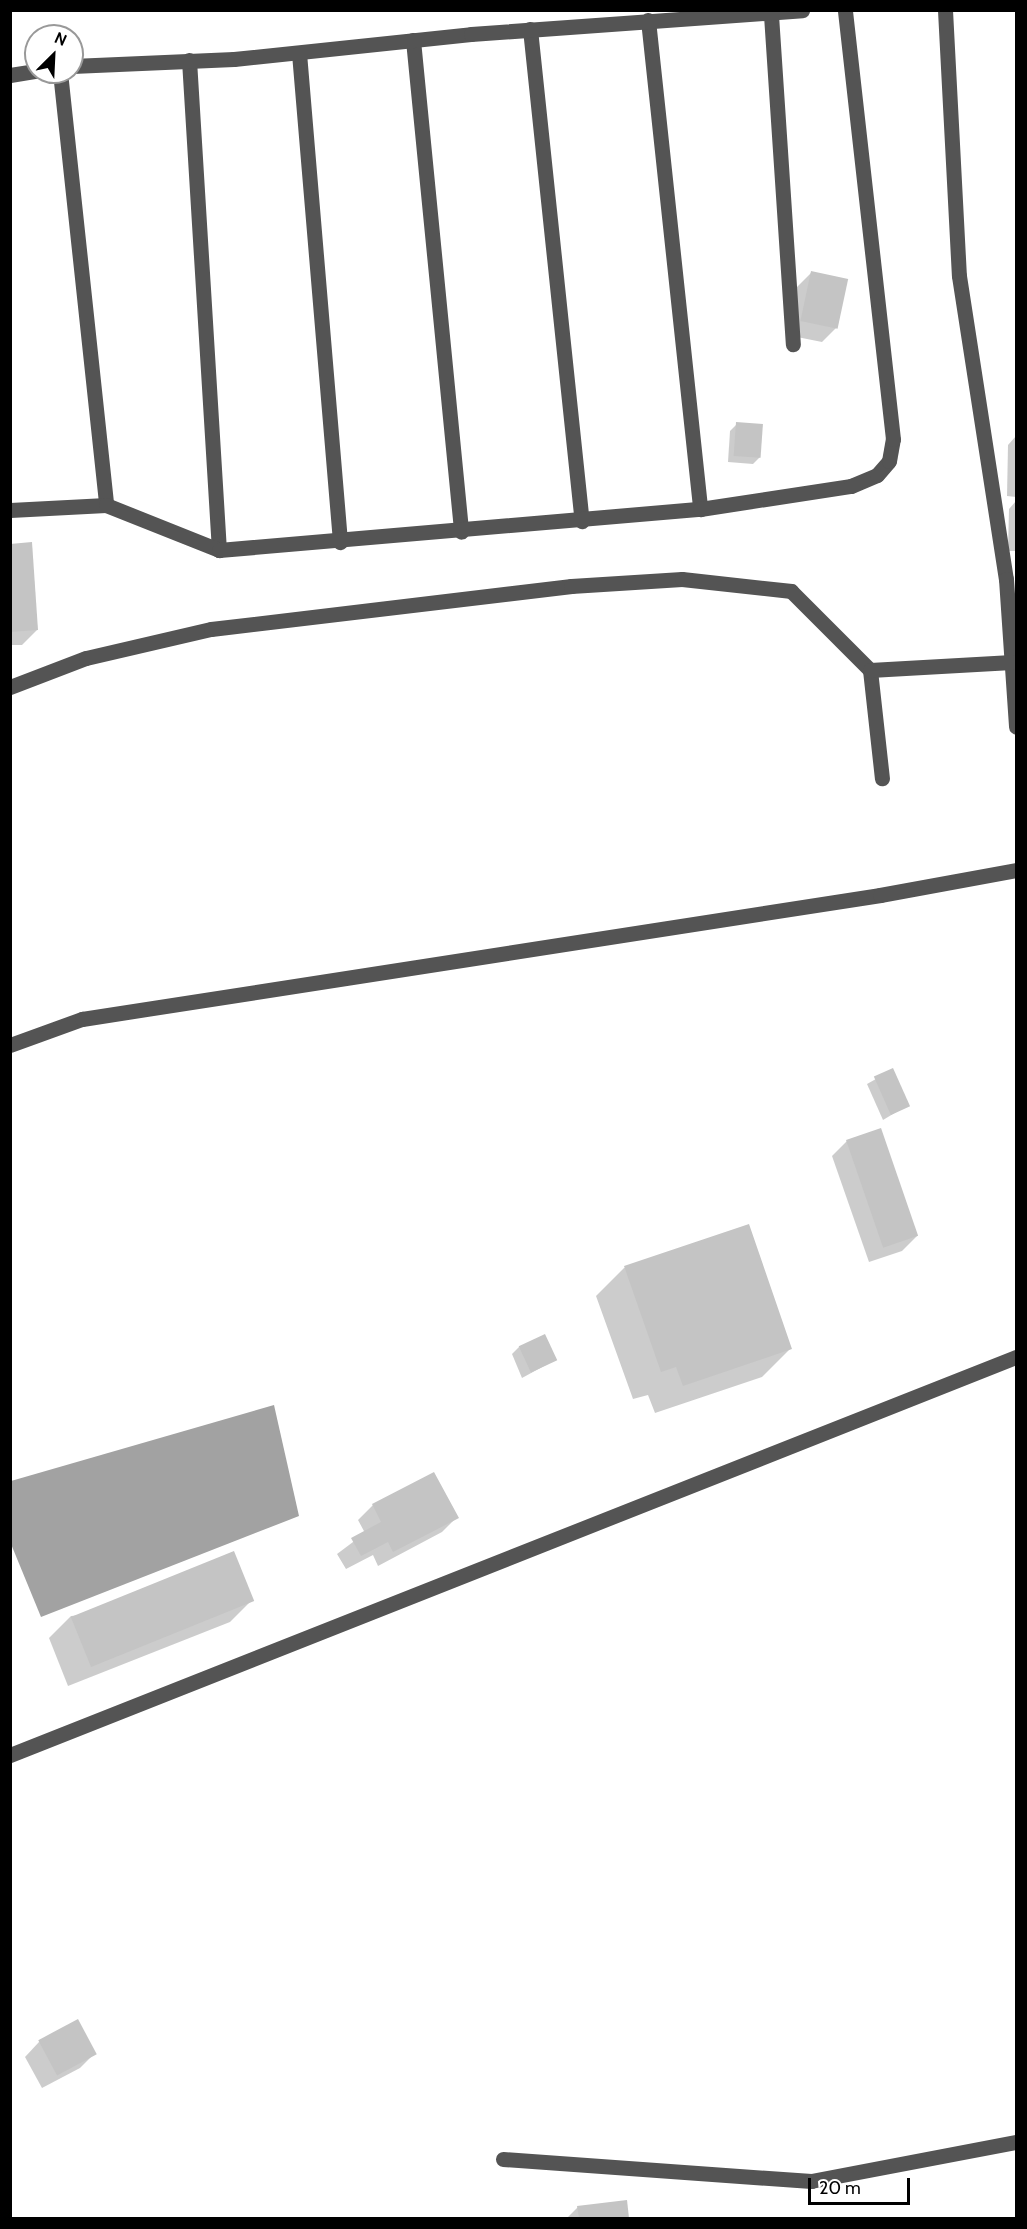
<!DOCTYPE html>
<style>
body{margin:0}
#map{position:relative;width:1027px;height:2229px;overflow:hidden;background:#fff;font-family:Cabin,sans-serif}
div>[style]{position:absolute}
.water>*{inset:0;background:#a2a2a2}
.shadow>*{inset:0;background:#0003}
.building>*{inset:0;background:#c4c4c4;transform-origin:0 0}
.minor>*{height:15px;margin:-7.5px;padding:0 7.5px;transform-origin:7.5px;border-radius:7.5px;background:#545454}
span{translate:-50% -50%;white-space:nowrap;text-align:center;line-height:1.15;-webkit-text-stroke:4.5px #fff;paint-order:stroke}
.frame{position:absolute;inset:0;border:12px solid #000;pointer-events:none}
.north{position:absolute;left:24px;top:24px;width:60px;height:60px;box-sizing:border-box;background:#fff;border:2px solid #999;border-radius:50%;rotate:24deg;font-size:16px;font-weight:700;line-height:24px;text-align:center;color:#000}
.north::after{content:'';display:block;margin:auto;width:21px;height:27px;background:#000;clip-path:polygon(50% 0,100% 100%,50% 72%,0 100%)}
.scale{position:absolute;left:808px;top:2178px;width:102px;height:27px;box-sizing:border-box;border:3px solid #000;border-top:0;padding-left:8px;font-size:18px;line-height:21px;white-space:nowrap;color:#000;-webkit-text-stroke:4px #fff;paint-order:stroke}
</style>
<div id="map">
<div class="water">
<div style="clip-path:polygon(274px 1405px,299px 1516px,41px 1617px,11px 1544px,11px 1481px)"></div>
</div>
<div class="shadow">
<div style="clip-path:polygon(769px 10px,822px 10px,769px 15px)"></div>
<div style="clip-path:polygon(811px 273px,837px 327px,822px 342px,787px 335px,796px 288px)"></div>
<div style="clip-path:polygon(737px 424px,760px 457px,753px 464px,728px 462px,730px 431px)"></div>
<div style="clip-path:polygon(1016px 436px,1016px 497px,1007px 496px,1008px 445px)"></div>
<div style="clip-path:polygon(1016px 501px,1016px 551px,1008px 551px,1009px 509px)"></div>
<div style="clip-path:polygon(10px 545px,37px 630px,22px 645px,10px 645px)"></div>
<div style="clip-path:polygon(892px 1070px,908px 1105px,883px 1120px,867px 1084px)"></div>
<div style="clip-path:polygon(847px 1141px,917px 1236px,902px 1251px,869px 1262px,832px 1156px)"></div>
<div style="clip-path:polygon(748px 1226px,790px 1349px,762px 1377px,655px 1413px,648px 1395px,633px 1399px,596px 1296px,624px 1268px)"></div>
<div style="clip-path:polygon(519px 1347px,555px 1360px,522px 1378px,512px 1354px)"></div>
<div style="clip-path:polygon(373px 1505px,457px 1517px,442px 1532px,378px 1566px,373px 1555px,346px 1569px,337px 1554px,365px 1533px,358px 1520px)"></div>
<div style="clip-path:polygon(252px 1600px,230px 1622px,68px 1686px,49px 1638px,71px 1616px)"></div>
<div style="clip-path:polygon(39px 2042px,95px 2053px,80px 2068px,42px 2088px,25px 2057px)"></div>
<div style="clip-path:polygon(625px 2202px,627px 2218px,567px 2218px,578px 2207px)"></div>
</div>
<div class="building">
<div style="left:811px;top:271px;width:38px;height:51px;rotate:12deg"></div>
<div style="left:736px;top:422px;width:27px;height:34px;rotate:4deg"></div>
<div style="clip-path:polygon(32px 542px,38px 630px,10px 632px,10px 544px)"></div>
<div style="left:893px;top:1068px;width:42px;height:21px;rotate:66deg"></div>
<div style="left:881px;top:1128px;width:114px;height:37px;rotate:71deg"></div>
<div style="clip-path:polygon(749px 1224px,792px 1349px,683px 1386px,676px 1367px,661px 1372px,624px 1266px)"></div>
<div style="left:545px;top:1334px;width:29px;height:29px;rotate:65deg"></div>
<div style="clip-path:polygon(434px 1472px,459px 1518px,393px 1552px,388px 1542px,361px 1556px,351px 1538px,381px 1522px,372px 1504px)"></div>
<div style="left:234px;top:1551px;width:54px;height:176px;rotate:68deg"></div>
<div style="left:78px;top:2019px;width:40px;height:45px;rotate:62deg"></div>
<div style="clip-path:polygon(627px 2200px,629px 2218px,579px 2218px,577px 2206px)"></div>
</div>
<div class="minor">
<div style="left:945px;top:10px;width:266px;rotate:87deg"></div>
<div style="left:959px;top:276px;width:307px;rotate:81.2deg"></div>
<div style="left:1006px;top:579px;width:148px;rotate:86.1deg"></div>
<div style="left:771px;top:15px;width:330px;rotate:86.2deg"></div>
<div style="left:648px;top:20px;width:492px;rotate:83.9deg"></div>
<div style="left:530px;top:29px;width:495px;rotate:84deg"></div>
<div style="left:413px;top:40px;width:494px;rotate:84.4deg"></div>
<div style="left:299px;top:53px;width:491px;rotate:85.2deg"></div>
<div style="left:189px;top:60px;width:491px;rotate:86.5deg"></div>
<div style="left:72px;top:66px;width:162px;rotate:-2.5deg"></div>
<div style="left:234px;top:59px;width:238px;rotate:-6deg"></div>
<div style="left:471px;top:34px;width:332px;rotate:-4.1deg"></div>
<div style="left:60px;top:72px;width:435px;rotate:83.9deg"></div>
<div style="left:10px;top:75px;width:26px;rotate:-9deg"></div>
<div style="left:10px;top:510px;width:96px;rotate:-3deg"></div>
<div style="left:106px;top:505px;width:122px;rotate:21.7deg"></div>
<div style="left:219px;top:550px;width:483px;rotate:-4.9deg"></div>
<div style="left:700px;top:509px;width:153px;rotate:-8.7deg"></div>
<div style="left:851px;top:486px;width:28px;rotate:-23deg"></div>
<div style="left:877px;top:475px;width:18px;rotate:-49deg"></div>
<div style="left:889px;top:461px;width:22px;rotate:-80deg"></div>
<div style="left:893px;top:439px;width:432px;rotate:-96.4deg"></div>
<div style="left:870px;top:670px;width:109px;rotate:83.7deg"></div>
<div style="left:10px;top:687px;width:81px;rotate:-20.9deg"></div>
<div style="left:86px;top:658px;width:128px;rotate:-13.1deg"></div>
<div style="left:211px;top:629px;width:363px;rotate:-6.8deg"></div>
<div style="left:571px;top:586px;width:111px;rotate:-3.6deg"></div>
<div style="left:682px;top:579px;width:110px;rotate:6.3deg"></div>
<div style="left:791px;top:591px;width:112px;rotate:45deg"></div>
<div style="left:870px;top:670px;width:142px;rotate:-3.2deg"></div>
<div style="left:10px;top:1045px;width:77px;rotate:-19.9deg"></div>
<div style="left:82px;top:1019px;width:808px;rotate:-8.83deg"></div>
<div style="left:880px;top:895px;width:138px;rotate:-10.4deg"></div>
<div style="left:10px;top:1755px;width:1082px;rotate:-21.59deg"></div>
<div style="left:503px;top:2159px;width:309px;rotate:4.1deg"></div>
<div style="left:811px;top:2181px;width:209px;rotate:-10.8deg"></div>
</div>
<div class="frame"></div>
<div class="north">N</div>
<div class="scale">20 m</div>
</div>
